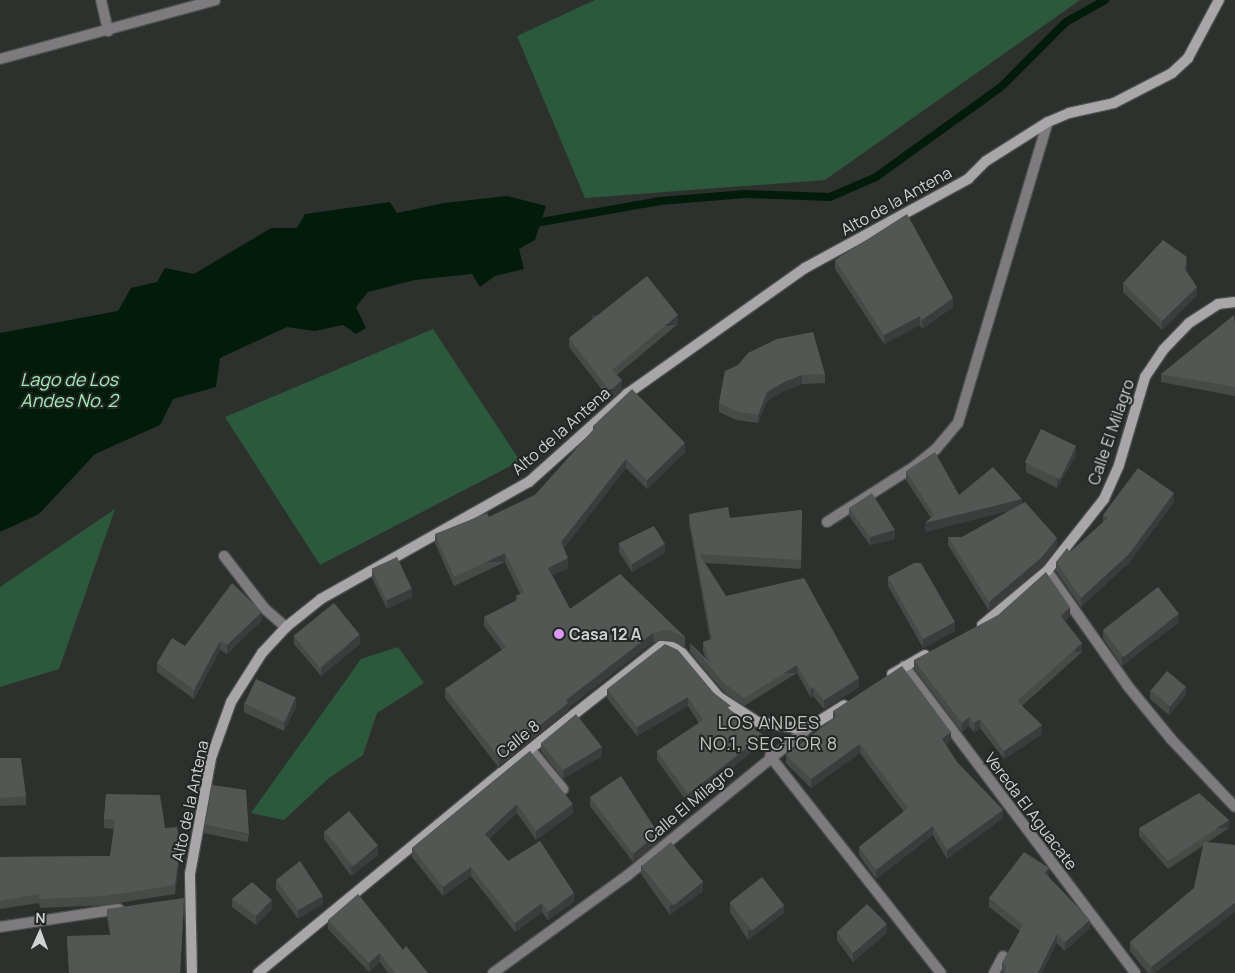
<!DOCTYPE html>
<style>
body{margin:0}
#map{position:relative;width:1235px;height:973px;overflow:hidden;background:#2d312e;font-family:Manrope,sans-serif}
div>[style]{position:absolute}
.green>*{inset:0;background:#2c593b}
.water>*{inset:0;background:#031b0b}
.stream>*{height:8px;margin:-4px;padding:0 4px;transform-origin:4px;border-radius:4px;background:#031b0b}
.roads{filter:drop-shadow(1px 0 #4a4e4b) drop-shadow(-1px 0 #4a4e4b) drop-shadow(0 1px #4a4e4b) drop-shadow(0 -1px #4a4e4b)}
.street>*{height:10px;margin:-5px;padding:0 5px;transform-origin:5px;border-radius:5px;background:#7d7b7e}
.secondary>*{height:10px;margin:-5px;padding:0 5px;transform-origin:5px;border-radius:5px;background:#a9a6a9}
.wall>*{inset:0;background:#474b48;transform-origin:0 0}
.shaded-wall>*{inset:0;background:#3a3d3b;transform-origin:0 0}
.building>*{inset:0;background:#535754;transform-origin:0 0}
.dots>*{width:14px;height:14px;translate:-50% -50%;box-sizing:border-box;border:2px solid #232724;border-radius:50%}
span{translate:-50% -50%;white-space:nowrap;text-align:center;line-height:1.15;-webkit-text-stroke:4px #232724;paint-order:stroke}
.street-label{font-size:16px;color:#d0d3d1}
.poi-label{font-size:16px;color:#d0d3d1;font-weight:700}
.left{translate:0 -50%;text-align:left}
.water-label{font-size:18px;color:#a1ebb6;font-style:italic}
.neighbourhood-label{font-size:18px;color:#c0c5c1;letter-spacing:1px}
.north{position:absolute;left:15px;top:908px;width:50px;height:50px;-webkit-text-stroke:4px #232724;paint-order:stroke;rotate:2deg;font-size:14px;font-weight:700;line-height:20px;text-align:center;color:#d0d3d1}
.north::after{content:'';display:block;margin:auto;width:18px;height:22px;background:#d0d3d1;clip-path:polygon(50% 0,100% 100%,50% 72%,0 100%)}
</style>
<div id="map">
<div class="green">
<div style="clip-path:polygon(595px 0,1080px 0,825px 180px,585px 198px,517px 36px)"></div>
<div style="clip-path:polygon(433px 329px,520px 461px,320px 565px,225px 417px)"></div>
<div style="clip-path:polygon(115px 509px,59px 669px,0 687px,0 587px)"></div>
<div style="clip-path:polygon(398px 647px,424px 683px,377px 713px,363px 755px,329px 778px,284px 820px,251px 813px,361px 659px)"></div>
</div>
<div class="water">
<div style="clip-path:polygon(507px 196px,546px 206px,535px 240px,519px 249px,524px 269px,495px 276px,480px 287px,472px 274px,415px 280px,368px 292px,356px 307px,366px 328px,356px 334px,343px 325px,315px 331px,287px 327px,220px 358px,216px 387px,173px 399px,160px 425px,95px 454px,39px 514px,0 532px,0 333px,118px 311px,131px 288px,157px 282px,165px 268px,194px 274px,271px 228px,297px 228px,305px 214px,390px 202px,397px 213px,444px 203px)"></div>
</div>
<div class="stream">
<div style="left:541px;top:222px;width:121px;rotate:-10deg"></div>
<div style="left:660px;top:201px;width:86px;rotate:-4.7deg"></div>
<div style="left:746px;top:194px;width:84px;rotate:2deg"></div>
<div style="left:830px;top:197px;width:50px;rotate:-23.5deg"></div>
<div style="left:876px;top:177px;width:154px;rotate:-35.8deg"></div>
<div style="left:1001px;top:87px;width:92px;rotate:-45deg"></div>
<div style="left:1066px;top:22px;width:45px;rotate:-29.4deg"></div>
</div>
<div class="roads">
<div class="street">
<div style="left:101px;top:0;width:32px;rotate:77deg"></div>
<div style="left:0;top:59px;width:223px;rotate:-15.3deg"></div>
<div style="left:827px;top:522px;width:104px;rotate:-32.5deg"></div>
<div style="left:915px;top:466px;width:27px;rotate:-39deg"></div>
<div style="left:936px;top:449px;width:34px;rotate:-50deg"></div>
<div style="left:958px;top:423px;width:314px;rotate:-73.4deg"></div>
<div style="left:224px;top:556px;width:67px;rotate:52.3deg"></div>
<div style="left:265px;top:609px;width:28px;rotate:41deg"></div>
<div style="left:1047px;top:571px;width:139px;rotate:54.9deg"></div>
<div style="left:1127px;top:685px;width:70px;rotate:50.8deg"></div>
<div style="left:1171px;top:739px;width:93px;rotate:46.7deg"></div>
<div style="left:904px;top:666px;width:384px;rotate:53deg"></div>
<div style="left:530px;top:749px;width:52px;rotate:50.5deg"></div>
<div style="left:770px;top:756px;width:276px;rotate:51.8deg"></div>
<div style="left:0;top:927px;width:120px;rotate:-8.6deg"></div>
<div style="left:493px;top:973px;width:167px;rotate:-36deg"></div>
<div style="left:628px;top:875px;width:236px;rotate:-39.2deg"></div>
<div style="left:994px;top:973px;width:19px;rotate:-62deg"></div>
</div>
<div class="secondary">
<div style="left:982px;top:625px;width:85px;rotate:-39.7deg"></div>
<div style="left:1047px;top:571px;width:92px;rotate:-51.6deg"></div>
<div style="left:1104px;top:499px;width:37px;rotate:-66deg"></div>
<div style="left:1119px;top:465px;width:92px;rotate:-73.5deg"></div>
<div style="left:1145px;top:377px;width:32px;rotate:-56deg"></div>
<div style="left:1163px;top:350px;width:37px;rotate:-46deg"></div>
<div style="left:1189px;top:323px;width:35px;rotate:-33deg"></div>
<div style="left:1218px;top:304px;width:17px;rotate:-7deg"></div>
<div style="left:892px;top:674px;width:38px;rotate:-30deg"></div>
<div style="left:192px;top:973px;width:99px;rotate:-91.2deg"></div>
<div style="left:190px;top:874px;width:118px;rotate:-79.7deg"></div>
<div style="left:211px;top:758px;width:59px;rotate:-70.3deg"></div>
<div style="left:231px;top:702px;width:58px;rotate:-57.7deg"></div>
<div style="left:262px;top:653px;width:35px;rotate:-47deg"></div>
<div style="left:286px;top:627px;width:45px;rotate:-38.7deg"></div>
<div style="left:321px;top:599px;width:239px;rotate:-29.4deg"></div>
<div style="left:529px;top:482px;width:132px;rotate:-41.9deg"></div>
<div style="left:627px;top:394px;width:218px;rotate:-35.3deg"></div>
<div style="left:805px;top:268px;width:186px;rotate:-28.6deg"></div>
<div style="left:968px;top:179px;width:25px;rotate:-45deg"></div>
<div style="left:986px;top:161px;width:73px;rotate:-32.2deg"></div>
<div style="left:1048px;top:122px;width:23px;rotate:-23deg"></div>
<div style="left:1069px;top:113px;width:46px;rotate:-12.5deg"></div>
<div style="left:1114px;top:103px;width:65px;rotate:-27.3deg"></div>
<div style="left:1172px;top:73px;width:22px;rotate:-43deg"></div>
<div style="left:1188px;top:58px;width:66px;rotate:-61.9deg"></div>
<div style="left:258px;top:973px;width:352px;rotate:-39.5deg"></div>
<div style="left:530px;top:749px;width:167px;rotate:-38.2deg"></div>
<div style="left:661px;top:646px;width:12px;rotate:5deg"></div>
<div style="left:673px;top:647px;width:11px;rotate:34deg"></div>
<div style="left:682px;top:653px;width:57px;rotate:49.9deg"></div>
<div style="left:719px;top:697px;width:46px;rotate:32.7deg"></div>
<div style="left:758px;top:722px;width:36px;rotate:9deg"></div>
<div style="left:794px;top:728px;width:17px;rotate:-7deg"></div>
<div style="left:811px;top:726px;width:39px;rotate:-32deg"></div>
</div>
</div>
<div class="wall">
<div style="clip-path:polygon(835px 260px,953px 307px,922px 329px,920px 325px,884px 344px,835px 269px)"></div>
<div style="clip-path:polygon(1187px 266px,1186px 271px,1197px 295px,1162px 330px,1123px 292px,1123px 283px)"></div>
<div style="clip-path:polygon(678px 324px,617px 375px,622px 389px,610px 400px,569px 347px,569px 338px)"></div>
<div style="clip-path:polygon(1235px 324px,1235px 396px,1161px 382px,1161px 374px)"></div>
<div style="clip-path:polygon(725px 371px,825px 374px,825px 383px,802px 384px,784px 391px,767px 401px,758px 423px,736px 420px,719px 412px,719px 403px)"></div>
<div style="clip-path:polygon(593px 426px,685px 452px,647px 489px,626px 468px,564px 548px,568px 568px,552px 575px,570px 609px,620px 574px,685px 637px,685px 647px,668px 640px,653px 642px,568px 708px,568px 712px,499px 768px,445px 698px,445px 689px,502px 650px,484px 626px,484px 617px,516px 601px,516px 596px,520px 594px,505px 562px,454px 586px,435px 543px,435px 534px,489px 517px,535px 495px,593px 430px)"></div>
<div style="clip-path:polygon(1076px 455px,1057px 488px,1026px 472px,1026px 463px)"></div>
<div style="clip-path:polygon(906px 471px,959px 495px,1022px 504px,1057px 547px,1042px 566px,989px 611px,948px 545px,948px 537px,962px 537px,1011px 510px,925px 532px,931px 518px,906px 480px)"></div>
<div style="clip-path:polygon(1174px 502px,1129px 563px,1081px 607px,1056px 571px,1056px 562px,1070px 552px,1103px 522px,1103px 515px)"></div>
<div style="clip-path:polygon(849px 508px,895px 539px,870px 545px,849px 516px)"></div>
<div style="clip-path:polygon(802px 510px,801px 569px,705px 563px,726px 596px,859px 687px,824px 709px,813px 696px,811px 698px,797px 673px,744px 706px,724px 692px,690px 652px,690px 643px,706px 659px,703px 651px,703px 642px,710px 639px,689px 523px,689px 514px,730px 518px)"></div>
<div style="clip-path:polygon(619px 543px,665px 553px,632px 572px,619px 552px)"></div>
<div style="clip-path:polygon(372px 569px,412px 597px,387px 609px,372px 578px)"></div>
<div style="clip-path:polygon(888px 577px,955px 631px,923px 648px,888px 586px)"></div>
<div style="clip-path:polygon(1070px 616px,1065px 621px,1082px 652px,1022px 706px,1042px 734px,1004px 759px,980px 728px,974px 732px,969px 726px,962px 732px,914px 668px,914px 660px)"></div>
<div style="clip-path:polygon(262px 620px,227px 654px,220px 650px,194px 699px,157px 672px,157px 663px,185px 646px)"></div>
<div style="clip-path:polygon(1179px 622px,1122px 666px,1103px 638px,1103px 630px)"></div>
<div style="clip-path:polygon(294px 636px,360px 644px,321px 676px,294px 644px)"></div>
<div style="clip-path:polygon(607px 689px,714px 693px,731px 711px,763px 743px,688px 803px,657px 760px,657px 751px,699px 723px,688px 706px,637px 736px,607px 698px)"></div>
<div style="clip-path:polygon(1150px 690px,1186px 695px,1169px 715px,1150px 699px)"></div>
<div style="clip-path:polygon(244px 703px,296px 707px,284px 731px,244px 712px)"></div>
<div style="clip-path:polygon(833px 711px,951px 740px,946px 745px,957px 762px,1003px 818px,947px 859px,933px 835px,876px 879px,859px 855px,859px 847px,904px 812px,860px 753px,811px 788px,786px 763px,786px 755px,833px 719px)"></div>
<div style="clip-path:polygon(541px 743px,602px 756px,563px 779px,541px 751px)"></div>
<div style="clip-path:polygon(530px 751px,573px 813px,536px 840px,517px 813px,489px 839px,508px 861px,574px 902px,548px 920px,542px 912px,515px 932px,471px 876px,443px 896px,412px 857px,412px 848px)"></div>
<div style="clip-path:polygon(0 758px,26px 796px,26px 805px,0 806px)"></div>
<div style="clip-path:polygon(106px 794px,165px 828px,180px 855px,175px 894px,105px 905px,40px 908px,39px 903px,0 909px,0 857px,110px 856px,114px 829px,104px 828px,104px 819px)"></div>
<div style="clip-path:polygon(590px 797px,658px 842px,633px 862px,590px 806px)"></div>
<div style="left:205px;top:825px;width:45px;height:8px;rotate:12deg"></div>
<div style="clip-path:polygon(1139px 828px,1229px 828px,1208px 842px,1235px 845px,1155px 973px,1148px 973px,1130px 951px,1130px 942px,1194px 888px,1203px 846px,1168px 869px,1139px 836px)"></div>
<div style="clip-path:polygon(324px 831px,378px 855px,351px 876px,324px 839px)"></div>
<div style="clip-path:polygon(641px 865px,703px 891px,670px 915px,641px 874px)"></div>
<div style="clip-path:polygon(1049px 877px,1090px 928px,1065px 951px,1057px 943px,1004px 973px,1002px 972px,1002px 963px,1020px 931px,989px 907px,989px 898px)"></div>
<div style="clip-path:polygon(276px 880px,323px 904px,298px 919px,276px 889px)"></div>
<div style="clip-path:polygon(232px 899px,272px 909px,256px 925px,232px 907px)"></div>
<div style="clip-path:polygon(730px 903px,784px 913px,748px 940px,730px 912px)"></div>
<div style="clip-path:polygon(184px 907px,180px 973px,69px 973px,67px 936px,110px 935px,107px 918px,107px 909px)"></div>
<div style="clip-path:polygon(328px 920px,403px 950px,428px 973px,388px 973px,380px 962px,369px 972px,328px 929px)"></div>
<div style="clip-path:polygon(837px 932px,887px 933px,853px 962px,837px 940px)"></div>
</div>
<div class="shaded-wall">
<div style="clip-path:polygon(1187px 257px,1187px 266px,1185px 278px,1185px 269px)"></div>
<div style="clip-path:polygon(1197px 287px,1197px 295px,1162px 330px,1162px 321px)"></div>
<div style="clip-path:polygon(953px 298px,953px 307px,922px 329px,922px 320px)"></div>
<div style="left:678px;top:315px;width:9px;height:86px;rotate:90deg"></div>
<div style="clip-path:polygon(920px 316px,920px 325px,884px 344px,884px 335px)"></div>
<div style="clip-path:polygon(802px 375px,802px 384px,784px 391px,767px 401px,758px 423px,758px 415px,767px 392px,784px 382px)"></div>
<div style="clip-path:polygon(622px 380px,622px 389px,610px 400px,610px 391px)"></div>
<div style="clip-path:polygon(685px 443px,685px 452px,647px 489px,647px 480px)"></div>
<div style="clip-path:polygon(1076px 446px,1076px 455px,1057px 488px,1057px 479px)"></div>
<div style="clip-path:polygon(626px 459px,626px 468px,561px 552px,561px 542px)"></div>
<div style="clip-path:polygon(1174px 493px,1174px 502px,1129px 563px,1081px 607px,1081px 598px)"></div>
<div style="clip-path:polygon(1022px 499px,1022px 507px,925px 532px,925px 523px)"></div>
<div style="clip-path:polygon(895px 530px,895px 539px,870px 545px,870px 537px)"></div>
<div style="clip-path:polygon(1057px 538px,1057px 547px,1042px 566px,989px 611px,989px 602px)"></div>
<div style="clip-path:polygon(665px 544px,665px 553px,632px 572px,632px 564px)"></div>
<div style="left:505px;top:553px;width:9px;height:56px;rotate:90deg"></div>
<div style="clip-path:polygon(568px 558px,568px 568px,548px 577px,548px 568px)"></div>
<div style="clip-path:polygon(412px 589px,412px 597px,387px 609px,387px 600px)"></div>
<div style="clip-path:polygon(1070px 607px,1070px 616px,1061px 625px,1061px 616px)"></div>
<div style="clip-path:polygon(262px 612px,262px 620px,227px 654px,227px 645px)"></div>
<div style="clip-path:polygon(1179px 614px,1179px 622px,1122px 666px,1122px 657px)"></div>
<div style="clip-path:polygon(955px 622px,955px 631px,923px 648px,923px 639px)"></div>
<div style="clip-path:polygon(653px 633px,653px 642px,568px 708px,568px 712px,499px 768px,499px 758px,566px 700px)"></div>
<div style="clip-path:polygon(360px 635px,360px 644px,321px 676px,321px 668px)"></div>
<div style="clip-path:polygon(220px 641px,220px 650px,194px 699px,194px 690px)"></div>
<div style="left:1082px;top:643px;width:9px;height:87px;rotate:90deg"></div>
<div style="left:797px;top:665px;width:8px;height:62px;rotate:90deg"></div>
<div style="clip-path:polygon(859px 678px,859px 687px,824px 709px,824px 700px)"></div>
<div style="clip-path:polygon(813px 687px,813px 696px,811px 698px,811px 689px)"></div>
<div style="clip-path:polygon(1186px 687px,1186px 695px,1169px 715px,1169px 706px)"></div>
<div style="clip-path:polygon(688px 697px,688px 706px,637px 736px,637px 727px)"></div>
<div style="clip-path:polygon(296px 698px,296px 707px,284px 731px,284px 722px)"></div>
<div style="clip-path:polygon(969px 717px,969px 726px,962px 732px,962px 723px)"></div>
<div style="clip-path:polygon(980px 719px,980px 728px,974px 732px,974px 723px)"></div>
<div style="clip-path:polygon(1042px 725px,1042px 734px,1004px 759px,1004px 751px)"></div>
<div style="clip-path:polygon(951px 732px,951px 740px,942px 748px,942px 739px)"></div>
<div style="clip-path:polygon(763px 735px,763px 743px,688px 803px,688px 794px)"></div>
<div style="clip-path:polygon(860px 744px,860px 753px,811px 788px,811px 779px)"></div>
<div style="clip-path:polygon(602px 747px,602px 756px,563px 779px,563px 770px)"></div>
<div style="clip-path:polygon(517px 804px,517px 813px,485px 842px,485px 834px)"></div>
<div style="clip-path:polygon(573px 804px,573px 813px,536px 840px,536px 831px)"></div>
<div style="clip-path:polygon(1003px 810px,1003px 818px,947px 859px,947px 850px)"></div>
<div style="left:1229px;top:820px;width:8px;height:73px;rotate:90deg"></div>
<div style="clip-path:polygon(933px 826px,933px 835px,876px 879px,876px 870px)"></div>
<div style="clip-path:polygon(658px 833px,658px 842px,633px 862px,633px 854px)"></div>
<div style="clip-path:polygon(180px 846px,180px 855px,175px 894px,175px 885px)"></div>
<div style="clip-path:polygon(378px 846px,378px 855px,351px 876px,351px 867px)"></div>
<div style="clip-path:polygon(471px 867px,471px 876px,443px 896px,443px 887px)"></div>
<div style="clip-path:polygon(1049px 868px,1049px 877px,1045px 882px,1045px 873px)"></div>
<div style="clip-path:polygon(703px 882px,703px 891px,670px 915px,670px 906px)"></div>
<div style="clip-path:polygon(574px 893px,574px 902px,548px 920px,548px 912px)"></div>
<div style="clip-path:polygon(323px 896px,323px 904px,298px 919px,298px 910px)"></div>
<div style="clip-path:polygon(272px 900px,272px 909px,256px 925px,256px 916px)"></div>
<div style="clip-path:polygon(542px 903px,542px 912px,515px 932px,515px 923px)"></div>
<div style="clip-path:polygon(1235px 903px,1235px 912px,1155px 973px,1151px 973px,1151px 967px)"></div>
<div style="clip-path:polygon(784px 905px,784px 913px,748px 940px,748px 931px)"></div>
<div style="clip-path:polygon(1090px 920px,1090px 928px,1065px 951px,1065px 942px)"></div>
<div style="clip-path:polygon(887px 924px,887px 933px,853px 962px,853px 953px)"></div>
<div style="clip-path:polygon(1057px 934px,1057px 943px,1042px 973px,1038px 973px)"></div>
<div style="clip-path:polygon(380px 953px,380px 962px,369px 972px,369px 963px)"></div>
</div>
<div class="building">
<div style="clip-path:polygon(907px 214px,953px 298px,922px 320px,920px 316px,884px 335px,835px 260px)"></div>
<div style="clip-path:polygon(1163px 240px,1187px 257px,1185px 269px,1197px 287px,1162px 321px,1123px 283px)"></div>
<div style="clip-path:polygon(647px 276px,678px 315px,612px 370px,622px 380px,610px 391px,569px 338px)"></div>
<div style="clip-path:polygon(1234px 315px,1235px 324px,1235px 387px,1161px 374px)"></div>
<div style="clip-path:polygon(813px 332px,825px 374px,802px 375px,784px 382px,767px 392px,758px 415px,736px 411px,719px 403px,725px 371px,738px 365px,748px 353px,777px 339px)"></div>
<div style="clip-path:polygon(632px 389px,685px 443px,647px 480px,626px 459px,561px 542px,568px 558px,548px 568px,570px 609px,620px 574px,685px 637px,668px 630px,653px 633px,566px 700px,568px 703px,499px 758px,445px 689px,506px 647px,484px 617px,519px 599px,516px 596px,524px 592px,505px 553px,454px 577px,435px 534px,487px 513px,489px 517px,535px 495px,595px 428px,593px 426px)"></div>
<div style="left:1041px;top:429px;width:39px;height:37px;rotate:26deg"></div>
<div style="clip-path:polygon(935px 452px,959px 495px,993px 467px,1022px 499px,925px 523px,934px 515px,906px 471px)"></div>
<div style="clip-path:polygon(1138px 468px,1174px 493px,1129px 554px,1081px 598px,1056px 562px,1067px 548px,1070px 552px,1108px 518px,1103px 515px)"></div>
<div style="clip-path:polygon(872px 493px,895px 530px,870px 537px,849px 508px)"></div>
<div style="clip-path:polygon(1025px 502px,1057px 538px,1042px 557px,989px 602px,948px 537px,962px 537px)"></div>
<div style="clip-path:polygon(728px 507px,730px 518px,802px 510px,801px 560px,699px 554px,726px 596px,804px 578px,859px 678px,824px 700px,813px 687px,811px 689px,797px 665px,744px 698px,724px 683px,690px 643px,711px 664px,703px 642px,712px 639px,689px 514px)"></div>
<div style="clip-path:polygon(654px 526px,665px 544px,632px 564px,619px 543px)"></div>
<div style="left:397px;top:557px;width:35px;height:28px;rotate:65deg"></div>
<div style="clip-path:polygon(914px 563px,921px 563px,955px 622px,923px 639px,888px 577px)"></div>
<div style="clip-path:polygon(1046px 572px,1070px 607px,1061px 616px,1082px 643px,1017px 701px,1042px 725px,1004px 751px,980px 719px,974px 723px,969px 717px,962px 723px,914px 660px,998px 615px)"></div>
<div style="clip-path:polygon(232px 583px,262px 612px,227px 645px,220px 641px,194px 690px,157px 663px,172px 638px,185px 646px)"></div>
<div style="left:1158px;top:587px;width:34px;height:70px;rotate:52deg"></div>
<div style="left:334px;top:603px;width:41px;height:52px;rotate:51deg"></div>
<div style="clip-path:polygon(665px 644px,678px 650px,714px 693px,731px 706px,727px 708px,763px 735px,688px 794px,657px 751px,703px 720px,688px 697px,637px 727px,607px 689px)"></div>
<div style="clip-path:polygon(902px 666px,951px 732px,942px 739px,957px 762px,1003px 810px,947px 850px,933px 826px,876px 870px,859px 847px,908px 808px,860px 744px,811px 779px,786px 755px,837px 716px,833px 711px)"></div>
<div style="left:1167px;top:671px;width:25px;height:25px;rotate:40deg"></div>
<div style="left:256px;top:679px;width:44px;height:27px;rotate:25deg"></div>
<div style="clip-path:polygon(576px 714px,602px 747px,563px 770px,541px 743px)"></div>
<div style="clip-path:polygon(530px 751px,573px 804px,536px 831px,517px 804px,485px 834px,508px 861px,540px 841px,574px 893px,548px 912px,542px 903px,515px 923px,471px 867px,443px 887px,412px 848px)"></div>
<div style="clip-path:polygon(0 758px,21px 758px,26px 796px,0 798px)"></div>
<div style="clip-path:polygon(621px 776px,658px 833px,633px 854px,590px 797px)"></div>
<div style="clip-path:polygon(212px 785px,246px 790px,249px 834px,205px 825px)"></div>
<div style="clip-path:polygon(1199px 793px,1229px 820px,1168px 861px,1139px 828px)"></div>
<div style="clip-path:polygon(106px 794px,160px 795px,165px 828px,177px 827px,180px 846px,175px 885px,105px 896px,40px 899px,39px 894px,0 901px,0 857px,110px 856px,115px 820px,104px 819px)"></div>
<div style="left:349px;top:811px;width:45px;height:32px;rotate:50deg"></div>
<div style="left:671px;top:842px;width:51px;height:38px;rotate:51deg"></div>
<div style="clip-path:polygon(1204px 842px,1235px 845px,1235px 903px,1151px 967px,1130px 942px,1194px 888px)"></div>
<div style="clip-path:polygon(1024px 852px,1049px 868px,1045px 873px,1090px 920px,1065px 942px,1057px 934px,1038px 973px,1004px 973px,1007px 966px,1002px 963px,1023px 925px,989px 898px)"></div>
<div style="clip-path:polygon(300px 861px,323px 896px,298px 910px,276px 880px)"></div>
<div style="left:762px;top:877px;width:36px;height:41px;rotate:52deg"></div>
<div style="clip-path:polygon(252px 882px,272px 900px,256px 916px,232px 899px)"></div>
<div style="clip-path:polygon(358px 894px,403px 950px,406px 946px,428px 973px,395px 973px,380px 953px,369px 963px,328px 920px)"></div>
<div style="clip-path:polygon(184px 898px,180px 973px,69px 973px,67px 936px,111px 935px,107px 909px)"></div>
<div style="clip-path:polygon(867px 904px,887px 924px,853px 953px,837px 932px)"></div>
</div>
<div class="dots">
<div style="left:559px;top:634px;background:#db99f5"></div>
</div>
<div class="street-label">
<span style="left:896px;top:201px;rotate:-29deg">Alto de la Antena</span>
<span style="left:561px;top:431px;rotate:-41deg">Alto de la Antena</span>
<span style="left:1111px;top:432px;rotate:-71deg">Calle El Milagro</span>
<span style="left:518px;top:739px;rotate:-39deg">Calle 8</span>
<span style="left:190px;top:801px;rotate:-78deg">Alto de la Antena</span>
<span style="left:689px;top:804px;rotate:-40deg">Calle El Milagro</span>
<span style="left:1031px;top:811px;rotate:53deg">Vereda El Aguacate</span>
</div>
<div class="poi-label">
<span class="left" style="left:569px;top:634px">Casa 12 A</span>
</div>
<div class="water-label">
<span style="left:69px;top:390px">Lago de Los<br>Andes No. 2</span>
</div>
<div class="neighbourhood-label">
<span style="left:769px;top:733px">LOS ANDES<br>NO.1, SECTOR 8</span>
</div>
<div class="north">N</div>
</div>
